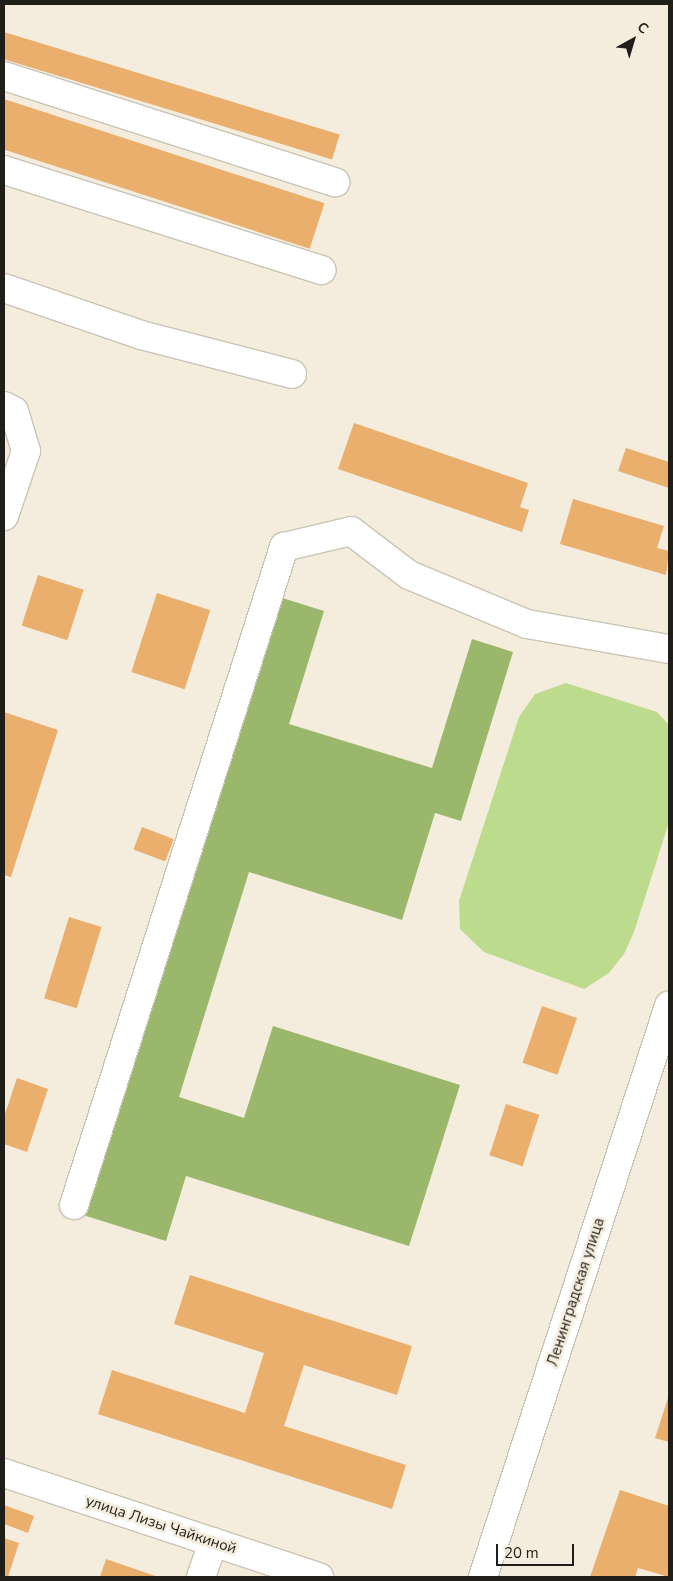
<!DOCTYPE html>
<meta charset="utf-8">
<style>
body{margin:0}
#map{position:relative;width:673px;height:1581px;overflow:hidden;background:#f4edde;font-family:"Nunito Sans",sans-serif}
div>[style]{position:absolute}
.green>*{inset:0;background:#bcdb8d}
.forest>*{inset:0;background:#9ab76b}
.building>*{inset:0;background:#eaae6d;transform-origin:0 0}
.roads{filter:drop-shadow(1px 0 #cac4b5) drop-shadow(-1px 0 #cac4b5) drop-shadow(0 1px #cac4b5) drop-shadow(0 -1px #cac4b5)}
.minor>*{height:28px;margin:-14px;padding:0 14px;transform-origin:14px;border-radius:14px;background:#fff}
span{translate:-50% -50%;white-space:nowrap;text-align:center;line-height:1.15;-webkit-text-stroke:5px #f4edde;paint-order:stroke}
.street-label{font-size:15px;color:#201e19}
.frame{position:absolute;inset:0;border:5px solid #201e19;pointer-events:none}
.north{position:absolute;left:608px;top:15px;width:50px;height:50px;-webkit-text-stroke:4px #f4edde;paint-order:stroke;rotate:39deg;font-size:14px;font-weight:700;line-height:20px;text-align:center;color:#201e19}
.north::after{content:'';display:block;margin:auto;width:18px;height:22px;background:#201e19;clip-path:polygon(50% 0,100% 100%,50% 72%,0 100%)}
.scale{position:absolute;left:496px;top:1544px;width:78px;height:22px;box-sizing:border-box;border:2px solid #201e19;border-top:0;padding-left:6px;font-size:15px;line-height:18px;white-space:nowrap;color:#201e19;-webkit-text-stroke:4px #f4edde;paint-order:stroke}
</style>
<div id="map">
<div class="green">
<div style="clip-path:polygon(566px 683px,657px 712px,669px 725px,669px 822px,634px 932px,624px 954px,609px 973px,584px 989px,484px 952px,460px 929px,459px 901px,519px 717px,535px 694px)"></div>
</div>
<div class="forest">
<div style="clip-path:polygon(276px 596px,324px 611px,289px 724px,432px 768px,472px 639px,513px 652px,461px 821px,435px 813px,402px 920px,249px 872px,179px 1097px,244px 1118px,273px 1026px,460px 1085px,409px 1246px,186px 1176px,166px 1241px,83px 1215px)"></div>
</div>
<div class="building">
<div style="left:4px;top:32px;width:351px;height:26px;rotate:17deg"></div>
<div style="left:4px;top:99px;width:337px;height:48px;rotate:18deg"></div>
<div style="clip-path:polygon(354px 423px,528px 483px,520px 507px,529px 510px,522px 532px,338px 469px)"></div>
<div style="clip-path:polygon(626px 448px,669px 462px,669px 488px,618px 471px)"></div>
<div style="clip-path:polygon(573px 499px,664px 526px,657px 548px,669px 551px,666px 575px,560px 544px)"></div>
<div style="left:38px;top:575px;width:48px;height:53px;rotate:18deg"></div>
<div style="left:157px;top:593px;width:56px;height:83px;rotate:18deg"></div>
<div style="clip-path:polygon(4px 712px,58px 730px,11px 877px,4px 875px)"></div>
<div style="left:142px;top:827px;width:34px;height:24px;rotate:21deg"></div>
<div style="left:69px;top:917px;width:34px;height:85px;rotate:17deg"></div>
<div style="left:542px;top:1006px;width:37px;height:60px;rotate:19deg"></div>
<div style="clip-path:polygon(17px 1078px,48px 1089px,27px 1152px,4px 1144px,4px 1117px)"></div>
<div style="left:506px;top:1104px;width:35px;height:54px;rotate:18deg"></div>
<div style="clip-path:polygon(190px 1275px,412px 1346px,397px 1395px,304px 1365px,284px 1426px,406px 1465px,392px 1509px,98px 1414px,112px 1370px,245px 1413px,264px 1353px,174px 1324px)"></div>
<div style="clip-path:polygon(669px 1395px,669px 1442px,655px 1438px)"></div>
<div style="clip-path:polygon(620px 1490px,669px 1506px,669px 1577px,638px 1568px,635px 1577px,590px 1577px)"></div>
<div style="clip-path:polygon(4px 1505px,34px 1516px,28px 1533px,4px 1524px)"></div>
<div style="clip-path:polygon(4px 1538px,19px 1543px,8px 1577px,4px 1577px)"></div>
<div style="clip-path:polygon(106px 1559px,158px 1577px,100px 1577px)"></div>
</div>
<div class="roads">
<div class="minor">
<div style="left:4px;top:76px;width:348px;rotate:17.8deg"></div>
<div style="left:4px;top:170px;width:333px;rotate:17.5deg"></div>
<div style="left:4px;top:288px;width:145px;rotate:18.9deg"></div>
<div style="left:141px;top:335px;width:156px;rotate:14.5deg"></div>
<div style="left:4px;top:406px;width:11px;rotate:27deg"></div>
<div style="left:14px;top:411px;width:42px;rotate:73.3deg"></div>
<div style="left:26px;top:451px;width:69px;rotate:108.7deg"></div>
<div style="left:74px;top:1205px;width:691px;rotate:-72.3deg"></div>
<div style="left:284px;top:547px;width:69px;rotate:-13.4deg"></div>
<div style="left:351px;top:531px;width:73px;rotate:37.2deg"></div>
<div style="left:409px;top:575px;width:128px;rotate:22.6deg"></div>
<div style="left:527px;top:624px;width:144px;rotate:10deg"></div>
<div style="left:4px;top:1473px;width:332px;rotate:18.3deg"></div>
<div style="left:201px;top:1577px;width:37px;rotate:-71deg"></div>
<div style="left:483px;top:1577px;width:601px;rotate:-71.96deg"></div>
</div>
</div>
<div class="street-label">
<span style="left:576px;top:1292px;rotate:-72deg">Ленинградская улица</span>
<span style="left:161px;top:1525px;rotate:18deg">улица Лизы Чайкиной</span>
</div>
<div class="frame"></div>
<div class="north">С</div>
<div class="scale">20 m</div>
</div>
